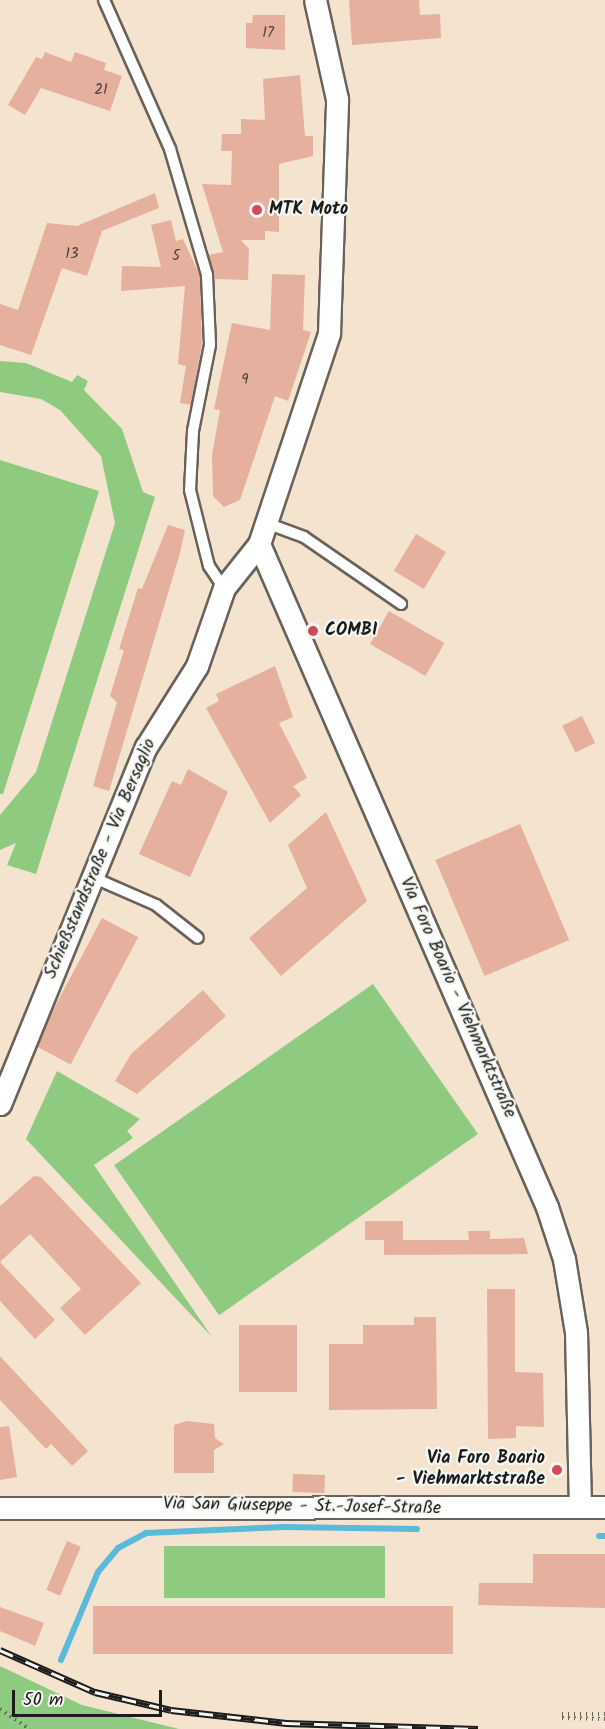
<!DOCTYPE html>
<meta charset="utf-8">
<style>
body{margin:0}
#map{position:relative;width:605px;height:1729px;overflow:hidden;background:#f4e3ce;font-family:Kalam,sans-serif}
div>[style]{position:absolute}
.green>*{inset:0;background:#8ecb81;transform-origin:0 0}
.stream>*{height:6px;margin:-3px;padding:0 3px;transform-origin:3px;border-radius:3px;background:#5bbada}
.building>*{inset:0;background:#e5b09d;transform-origin:0 0}
.path>*{height:4px;margin-top:-2px;transform-origin:0;background:repeating-linear-gradient(90deg,#68625a 0 1.5px,transparent 0 6px)}
.roads{filter:drop-shadow(2px 0 #68625a) drop-shadow(-2px 0 #68625a) drop-shadow(0 2px #68625a) drop-shadow(0 -2px #68625a)}
.lane>*{height:10px;margin:-5px;padding:0 5px;transform-origin:5px;border-radius:5px;background:#fff}
.street>*{height:21px;margin:-10.5px;padding:0 10.5px;transform-origin:10.5px;border-radius:10.5px;background:#fff}
.rail>*{height:7px;margin-top:-3.5px;transform-origin:0;background:repeating-linear-gradient(90deg,#f6f6f2 0 14px,#1c1c1c 0 28px);box-sizing:border-box;border-block:2px solid #1c1c1c}
.dots>*{width:16px;height:16px;translate:-50% -50%;box-sizing:border-box;border:3px solid #f6f6f2;border-radius:50%}
span{translate:-50% -50%;white-space:nowrap;text-align:center;line-height:1.15;-webkit-text-stroke:4.5px #f6f6f2;paint-order:stroke}
.number-label{font-size:15px;color:#4e413c}
.number-label span{-webkit-text-stroke-width:0}
.poi-label{font-size:18px;color:#1c1c1c;font-weight:700}
.left{translate:0 -50%;text-align:left}
.right{translate:-100% -50%;text-align:right}
.street-label{font-size:18px;color:#1c1c1c}
.scale{position:absolute;left:12px;top:1690px;width:150px;height:27px;box-sizing:border-box;border:3px solid #1c1c1c;border-top:0;padding-left:8px;font-size:18px;line-height:21px;white-space:nowrap;color:#1c1c1c;-webkit-text-stroke:4px #f6f6f2;paint-order:stroke}
</style>
<div id="map">
<div class="green">
<div style="clip-path:polygon(0 361px,26px 363px,72px 382px,77px 375px,88px 381px,84px 390px,122px 429px,143px 492px,155px 497px,36px 874px,7px 865px,16px 843px,0 850px,0 815px,36px 772px,115px 523px,101px 456px,60px 410px,41px 399px,0 392px)"></div>
<div style="clip-path:polygon(0 460px,99px 491px,3px 794px,0 794px)"></div>
<div style="left:373px;top:984px;width:183px;height:316px;rotate:55deg"></div>
<div style="clip-path:polygon(57px 1071px,140px 1119px,127px 1131px,133px 1138px,94px 1165px,212px 1337px,26px 1139px)"></div>
<div style="left:164px;top:1546px;width:221px;height:52px"></div>
<div style="clip-path:polygon(0 1666px,82px 1705px,179px 1729px,0 1729px)"></div>
</div>
<div class="stream">
<div style="left:599px;top:1536px;width:6px"></div>
<div style="left:61px;top:1660px;width:95px;rotate:-67.2deg"></div>
<div style="left:98px;top:1572px;width:31px;rotate:-50deg"></div>
<div style="left:118px;top:1548px;width:32px;rotate:-28deg"></div>
<div style="left:146px;top:1533px;width:139px;rotate:-2.5deg"></div>
<div style="left:285px;top:1527px;width:132px;rotate:0.9deg"></div>
</div>
<div class="building">
<div style="clip-path:polygon(349px 0,419px 0,420px 15px,440px 14px,441px 38px,352px 45px)"></div>
<div style="clip-path:polygon(253px 15px,285px 15px,285px 50px,246px 48px,246px 23px,252px 23px)"></div>
<div style="clip-path:polygon(45px 52px,71px 62px,75px 52px,106px 63px,104px 70px,122px 76px,110px 111px,41px 88px,25px 115px,8px 105px,36px 57px,42px 59px)"></div>
<div style="clip-path:polygon(300px 75px,305px 136px,313px 136px,313px 156px,279px 164px,279px 232px,265px 231px,265px 240px,241px 240px,249px 249px,248px 280px,215px 279px,209px 255px,223px 252px,202px 184px,231px 185px,232px 151px,221px 151px,222px 134px,241px 134px,241px 119px,265px 120px,263px 79px)"></div>
<div style="clip-path:polygon(155px 193px,159px 208px,102px 231px,87px 276px,62px 268px,31px 355px,0 345px,0 304px,18px 310px,47px 223px,77px 226px)"></div>
<div style="clip-path:polygon(171px 220px,176px 241px,183px 239px,200px 276px,202px 344px,191px 405px,180px 403px,186px 366px,178px 364px,185px 286px,121px 291px,122px 266px,161px 267px,151px 225px)"></div>
<div style="clip-path:polygon(272px 274px,305px 275px,303px 330px,311px 332px,288px 401px,275px 396px,240px 500px,224px 507px,213px 496px,212px 455px,220px 410px,214px 409px,232px 323px,270px 330px)"></div>
<div style="clip-path:polygon(168px 525px,185px 530px,180px 553px,109px 791px,93px 786px,117px 702px,110px 696px,124px 650px,119px 649px,138px 588px,142px 589px)"></div>
<div style="left:416px;top:534px;width:35px;height:43px;rotate:31deg"></div>
<div style="left:389px;top:611px;width:64px;height:38px;rotate:30deg"></div>
<div style="clip-path:polygon(275px 666px,293px 717px,279px 723px,307px 778px,293px 786px,301px 795px,270px 823px,206px 708px,219px 701px,216px 694px)"></div>
<div style="left:582px;top:716px;width:30px;height:22px;rotate:64deg"></div>
<div style="clip-path:polygon(188px 769px,228px 792px,190px 877px,139px 854px,172px 781px,181px 785px)"></div>
<div style="clip-path:polygon(326px 812px,367px 901px,281px 976px,249px 938px,307px 888px,288px 845px)"></div>
<div style="left:520px;top:824px;width:126px;height:92px;rotate:67deg"></div>
<div style="left:102px;top:918px;width:41px;height:144px;rotate:28deg"></div>
<div style="clip-path:polygon(203px 990px,226px 1016px,137px 1094px,115px 1081px,131px 1054px)"></div>
<div style="clip-path:polygon(34px 1176px,41px 1177px,141px 1283px,85px 1335px,60px 1308px,81px 1289px,30px 1234px,0 1262px,55px 1320px,35px 1339px,0 1301px,0 1206px)"></div>
<div style="clip-path:polygon(365px 1221px,403px 1221px,403px 1240px,469px 1240px,468px 1231px,490px 1231px,490px 1239px,524px 1238px,528px 1254px,384px 1255px,384px 1240px,365px 1240px)"></div>
<div style="clip-path:polygon(487px 1289px,515px 1289px,515px 1372px,543px 1373px,544px 1427px,516px 1426px,516px 1438px,488px 1439px)"></div>
<div style="clip-path:polygon(414px 1317px,436px 1317px,437px 1409px,329px 1410px,329px 1344px,363px 1344px,363px 1325px,414px 1325px)"></div>
<div style="left:239px;top:1325px;width:58px;height:67px"></div>
<div style="clip-path:polygon(0 1356px,88px 1451px,72px 1466px,51px 1444px,46px 1449px,0 1400px)"></div>
<div style="clip-path:polygon(187px 1421px,214px 1424px,215px 1438px,224px 1444px,214px 1450px,214px 1473px,174px 1473px,174px 1425px)"></div>
<div style="clip-path:polygon(9px 1426px,17px 1477px,0 1480px,0 1427px)"></div>
<div style="left:293px;top:1474px;width:32px;height:18px;rotate:2deg"></div>
<div style="left:67px;top:1541px;width:15px;height:53px;rotate:23deg"></div>
<div style="clip-path:polygon(533px 1554px,605px 1554px,605px 1608px,478px 1605px,479px 1583px,533px 1583px)"></div>
<div style="left:93px;top:1606px;width:360px;height:48px"></div>
<div style="clip-path:polygon(0 1607px,44px 1623px,35px 1646px,0 1631px)"></div>
</div>
<div class="path">
<div style="left:0;top:1709px;width:36px;rotate:34deg"></div>
<div style="left:562px;top:1714px;width:43px"></div>
<div style="left:562px;top:1718px;width:43px;rotate:1.3deg"></div>
</div>
<div class="roads">
<div class="lane">
<div style="left:104px;top:0;width:163px;rotate:66.1deg"></div>
<div style="left:170px;top:149px;width:131px;rotate:73.6deg"></div>
<div style="left:207px;top:275px;width:70px;rotate:87.5deg"></div>
<div style="left:210px;top:345px;width:88px;rotate:101.2deg"></div>
<div style="left:193px;top:431px;width:59px;rotate:92.9deg"></div>
<div style="left:190px;top:490px;width:78px;rotate:76deg"></div>
<div style="left:209px;top:566px;width:27px;rotate:56deg"></div>
<div style="left:266px;top:523px;width:40px;rotate:20.2deg"></div>
<div style="left:304px;top:537px;width:118px;rotate:34.6deg"></div>
<div style="left:92px;top:877px;width:70px;rotate:23.6deg"></div>
<div style="left:156px;top:905px;width:53px;rotate:38.2deg"></div>
</div>
<div class="street">
<div style="left:259px;top:544px;width:723px;rotate:66.52deg"></div>
<div style="left:547px;top:1207px;width:55px;rotate:71.9deg"></div>
<div style="left:564px;top:1259px;width:74px;rotate:80.7deg"></div>
<div style="left:576px;top:1332px;width:175px;rotate:88.7deg"></div>
<div style="left:0;top:1104px;width:386px;rotate:-67.8deg"></div>
<div style="left:146px;top:747px;width:96px;rotate:-57.8deg"></div>
<div style="left:197px;top:666px;width:83px;rotate:-70.9deg"></div>
<div style="left:224px;top:588px;width:56px;rotate:-51.5deg"></div>
<div style="left:259px;top:544px;width:222px;rotate:-71.6deg"></div>
<div style="left:329px;top:333px;width:234px;rotate:-88deg"></div>
<div style="left:337px;top:99px;width:101px;rotate:-102.5deg"></div>
<div style="left:0;top:1508px;width:605px;rotate:-0.09deg"></div>
</div>
</div>
<div class="rail">
<div style="left:0;top:1650px;width:104px;rotate:23.9deg"></div>
<div style="left:95px;top:1692px;width:78px;rotate:13.3deg"></div>
<div style="left:171px;top:1710px;width:116px;rotate:6.4deg"></div>
<div style="left:286px;top:1723px;width:192px;rotate:1.8deg"></div>
</div>
<div class="dots">
<div style="left:257px;top:210px;background:#d1495b"></div>
<div style="left:313px;top:631px;background:#d1495b"></div>
<div style="left:557px;top:1470px;background:#d1495b"></div>
</div>
<div class="number-label">
<span style="left:268px;top:34px">17</span>
<span style="left:101px;top:91px">21</span>
<span style="left:72px;top:255px">13</span>
<span style="left:176px;top:257px">5</span>
<span style="left:245px;top:381px">9</span>
</div>
<div class="poi-label">
<span class="left" style="left:269px;top:210px">MTK Moto</span>
<span class="left" style="left:325px;top:631px">COMBI</span>
<span class="right" style="left:545px;top:1470px">Via Foro Boario<br>- Viehmarktstraße</span>
</div>
<div class="street-label">
<span style="left:101px;top:859px;rotate:-67deg">Schießstandstraße - Via Bersaglio</span>
<span style="left:457px;top:998px;rotate:66deg">Via Foro Boario - Viehmarktstraße</span>
<span style="left:302px;top:1507px;rotate:1deg">Via San Giuseppe - St.-Josef-Straße</span>
</div>
<div class="scale">50 m</div>
</div>
